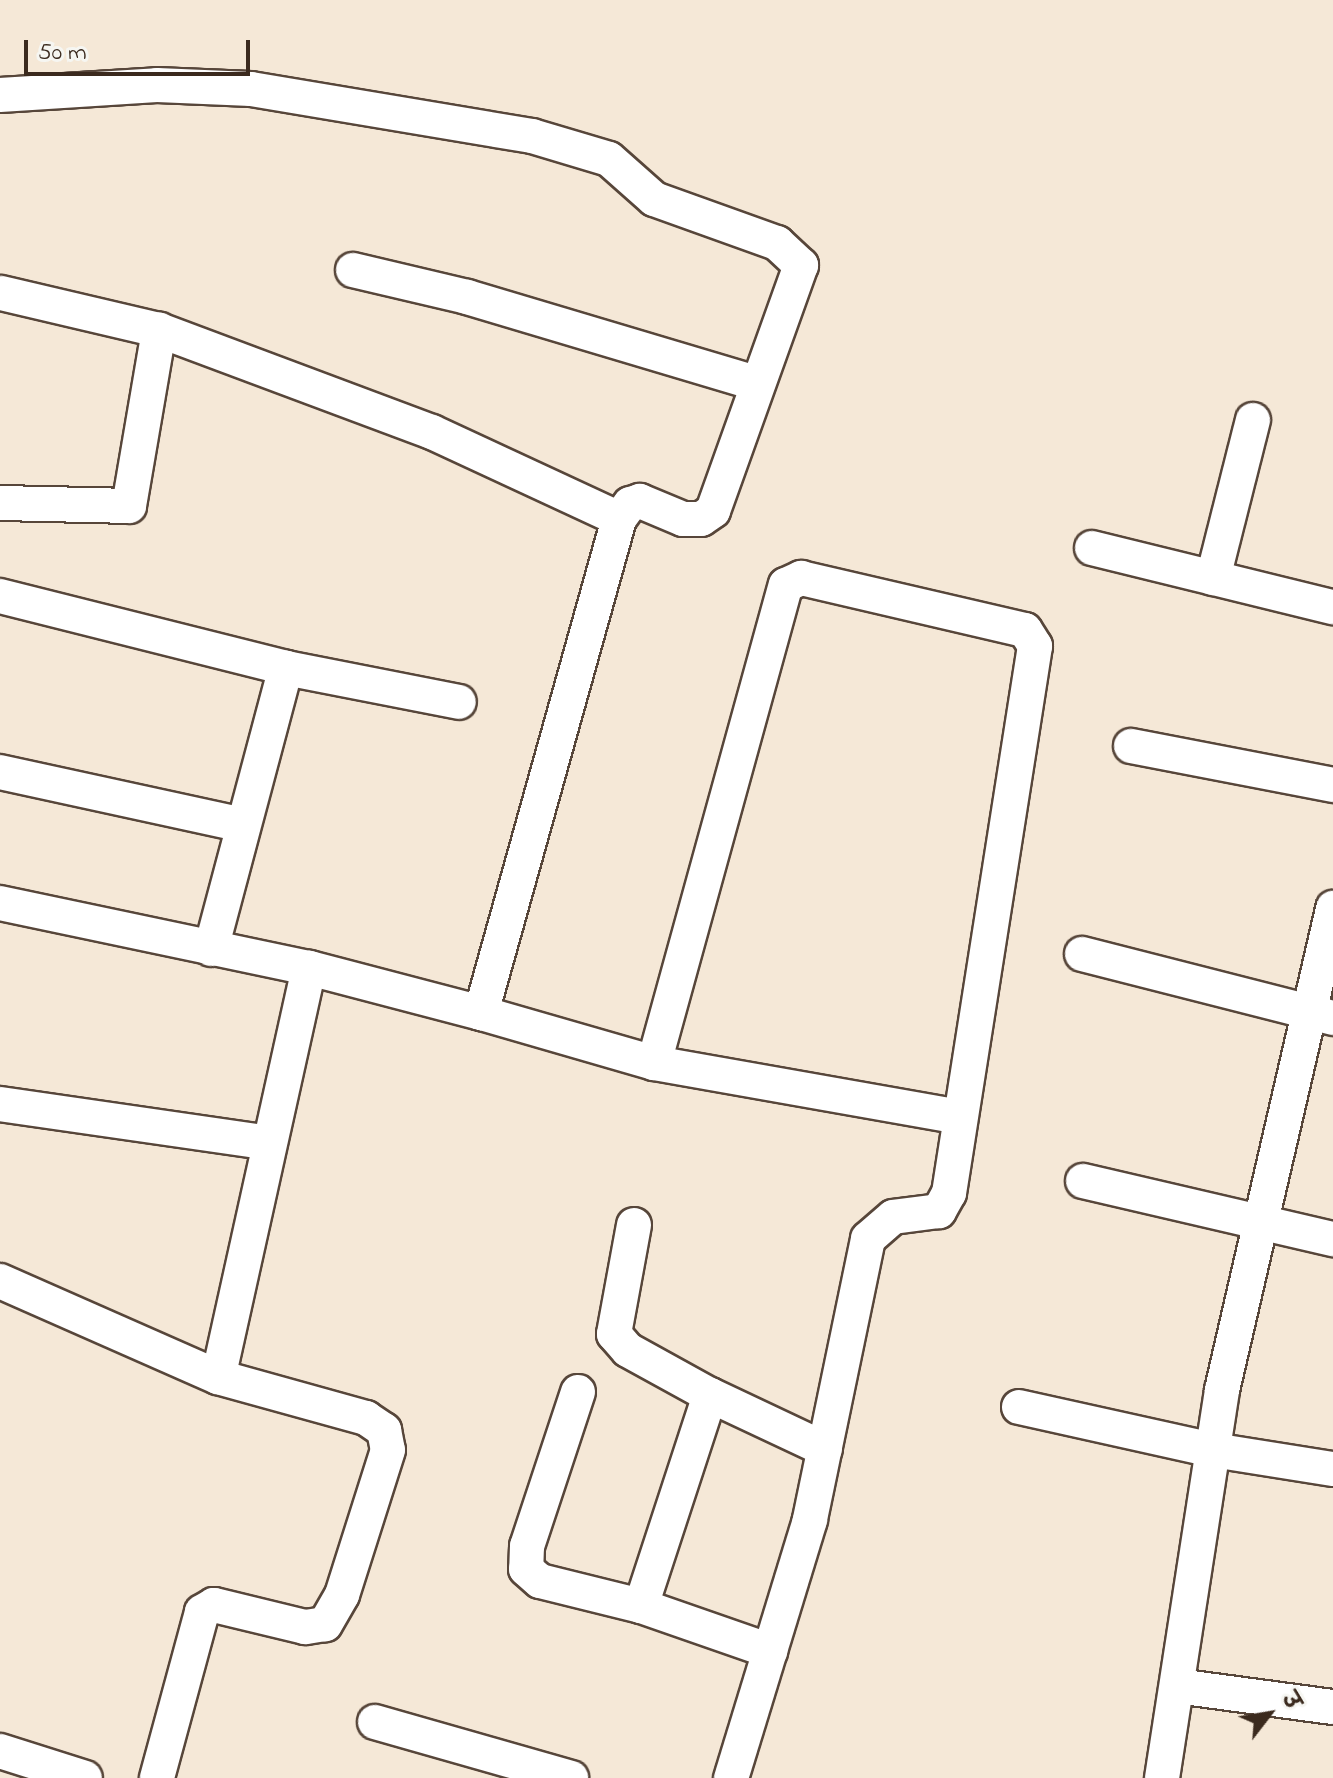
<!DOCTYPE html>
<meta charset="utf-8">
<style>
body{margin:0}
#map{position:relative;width:1333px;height:1778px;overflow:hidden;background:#f5e8d7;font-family:"Indie Flower","Playpen Sans Deva",sans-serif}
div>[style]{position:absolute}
.roads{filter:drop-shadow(2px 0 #57463a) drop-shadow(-2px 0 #57463a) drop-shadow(0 2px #57463a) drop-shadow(0 -2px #57463a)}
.minor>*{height:34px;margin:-17px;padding:0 17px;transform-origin:17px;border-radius:17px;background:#fff}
span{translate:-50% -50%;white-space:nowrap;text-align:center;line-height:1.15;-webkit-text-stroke:6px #f6f6f2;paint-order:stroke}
.north{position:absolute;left:1229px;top:1674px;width:80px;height:80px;-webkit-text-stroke:6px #f6f6f2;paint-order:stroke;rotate:59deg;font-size:22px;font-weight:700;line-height:32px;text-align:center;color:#3b2a1e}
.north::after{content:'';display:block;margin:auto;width:28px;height:36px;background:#3b2a1e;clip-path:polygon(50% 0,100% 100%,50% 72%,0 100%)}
.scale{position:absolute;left:24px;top:40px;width:226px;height:36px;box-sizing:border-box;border:4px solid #3b2a1e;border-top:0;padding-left:10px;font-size:24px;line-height:28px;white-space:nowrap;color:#3b2a1e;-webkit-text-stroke:6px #f6f6f2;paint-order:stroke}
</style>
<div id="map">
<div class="roads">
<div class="minor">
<div style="left:0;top:95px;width:157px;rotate:-3.6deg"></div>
<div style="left:157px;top:85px;width:94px;rotate:2.4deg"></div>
<div style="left:251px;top:89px;width:285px;rotate:9.5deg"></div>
<div style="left:532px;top:136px;width:80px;rotate:16.6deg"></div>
<div style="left:609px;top:159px;width:60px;rotate:41.6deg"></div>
<div style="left:654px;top:199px;width:131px;rotate:19.7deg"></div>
<div style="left:777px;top:243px;width:33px;rotate:43deg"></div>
<div style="left:801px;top:265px;width:261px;rotate:109.7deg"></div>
<div style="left:713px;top:511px;width:14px;rotate:146deg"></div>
<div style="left:701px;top:519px;width:18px;rotate:180deg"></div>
<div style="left:683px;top:519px;width:47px;rotate:-157.3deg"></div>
<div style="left:640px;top:501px;width:10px;rotate:163deg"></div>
<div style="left:630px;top:504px;width:19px;rotate:126deg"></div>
<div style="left:619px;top:519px;width:513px;rotate:105.61deg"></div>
<div style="left:481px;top:1013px;width:178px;rotate:-165.3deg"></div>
<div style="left:309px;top:968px;width:419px;rotate:102.5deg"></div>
<div style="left:218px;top:1377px;width:154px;rotate:15.5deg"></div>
<div style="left:366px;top:1418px;width:22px;rotate:34deg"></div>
<div style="left:384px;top:1430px;width:20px;rotate:79deg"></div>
<div style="left:388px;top:1450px;width:152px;rotate:107.6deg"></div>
<div style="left:342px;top:1595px;width:34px;rotate:120deg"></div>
<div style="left:325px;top:1624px;width:20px;rotate:171deg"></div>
<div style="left:305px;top:1627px;width:94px;rotate:-166.4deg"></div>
<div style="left:214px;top:1605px;width:14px;rotate:150deg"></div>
<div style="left:202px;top:1612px;width:172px;rotate:105.2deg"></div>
<div style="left:353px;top:270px;width:117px;rotate:13.3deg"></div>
<div style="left:467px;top:297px;width:301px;rotate:16.6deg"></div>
<div style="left:1px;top:293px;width:162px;rotate:13.2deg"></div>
<div style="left:159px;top:330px;width:291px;rotate:20.5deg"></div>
<div style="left:432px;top:432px;width:206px;rotate:24.9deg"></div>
<div style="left:0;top:503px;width:129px;rotate:1.3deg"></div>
<div style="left:129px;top:506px;width:179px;rotate:-80.3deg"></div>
<div style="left:1092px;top:548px;width:248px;rotate:13.8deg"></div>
<div style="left:1213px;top:578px;width:163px;rotate:-75.8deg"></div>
<div style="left:0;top:596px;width:295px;rotate:14.1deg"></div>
<div style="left:286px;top:668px;width:176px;rotate:11.1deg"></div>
<div style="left:1131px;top:746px;width:206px;rotate:10.9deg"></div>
<div style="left:0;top:772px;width:249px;rotate:12.3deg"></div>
<div style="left:0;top:903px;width:316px;rotate:11.9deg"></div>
<div style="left:211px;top:949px;width:291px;rotate:-75.1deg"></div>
<div style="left:1082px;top:954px;width:259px;rotate:14.3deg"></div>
<div style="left:481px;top:1013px;width:180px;rotate:16.1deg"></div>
<div style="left:654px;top:1063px;width:311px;rotate:10deg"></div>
<div style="left:654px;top:1063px;width:496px;rotate:-74.6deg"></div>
<div style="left:786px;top:585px;width:17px;rotate:-25deg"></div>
<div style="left:801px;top:578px;width:230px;rotate:13.1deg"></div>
<div style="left:1025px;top:630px;width:19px;rotate:58deg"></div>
<div style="left:1035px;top:646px;width:554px;rotate:98.93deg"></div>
<div style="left:949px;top:1193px;width:21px;rotate:119deg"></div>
<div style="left:939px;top:1211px;width:46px;rotate:172.6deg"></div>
<div style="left:893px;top:1217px;width:33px;rotate:139deg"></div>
<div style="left:868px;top:1239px;width:287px;rotate:101.7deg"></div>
<div style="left:810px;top:1520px;width:270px;rotate:107deg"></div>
<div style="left:0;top:1104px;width:272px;rotate:8.2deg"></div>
<div style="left:1083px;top:1181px;width:257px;rotate:13.1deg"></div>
<div style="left:634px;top:1225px;width:111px;rotate:100.4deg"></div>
<div style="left:614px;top:1334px;width:21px;rotate:49deg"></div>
<div style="left:628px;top:1350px;width:94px;rotate:28.8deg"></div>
<div style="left:0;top:1281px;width:238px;rotate:23.8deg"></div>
<div style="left:578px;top:1392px;width:162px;rotate:108.3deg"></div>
<div style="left:527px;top:1546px;width:23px;rotate:92deg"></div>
<div style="left:526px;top:1569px;width:18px;rotate:41deg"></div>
<div style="left:540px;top:1581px;width:104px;rotate:13.9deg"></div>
<div style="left:641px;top:1606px;width:137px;rotate:19.2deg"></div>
<div style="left:1019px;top:1407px;width:199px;rotate:12.5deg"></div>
<div style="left:1213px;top:1450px;width:121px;rotate:9deg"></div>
<div style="left:641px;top:1606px;width:222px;rotate:-71.9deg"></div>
<div style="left:710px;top:1395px;width:127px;rotate:25.2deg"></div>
<div style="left:1177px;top:1686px;width:157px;rotate:7.7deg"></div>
<div style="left:375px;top:1722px;width:204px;rotate:15.9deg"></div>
<div style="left:0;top:1751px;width:89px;rotate:17.6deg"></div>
<div style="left:1162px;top:1778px;width:393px;rotate:-81.2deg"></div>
<div style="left:1222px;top:1390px;width:495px;rotate:-77deg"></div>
</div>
</div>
<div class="north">उ</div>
<div class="scale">50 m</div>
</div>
